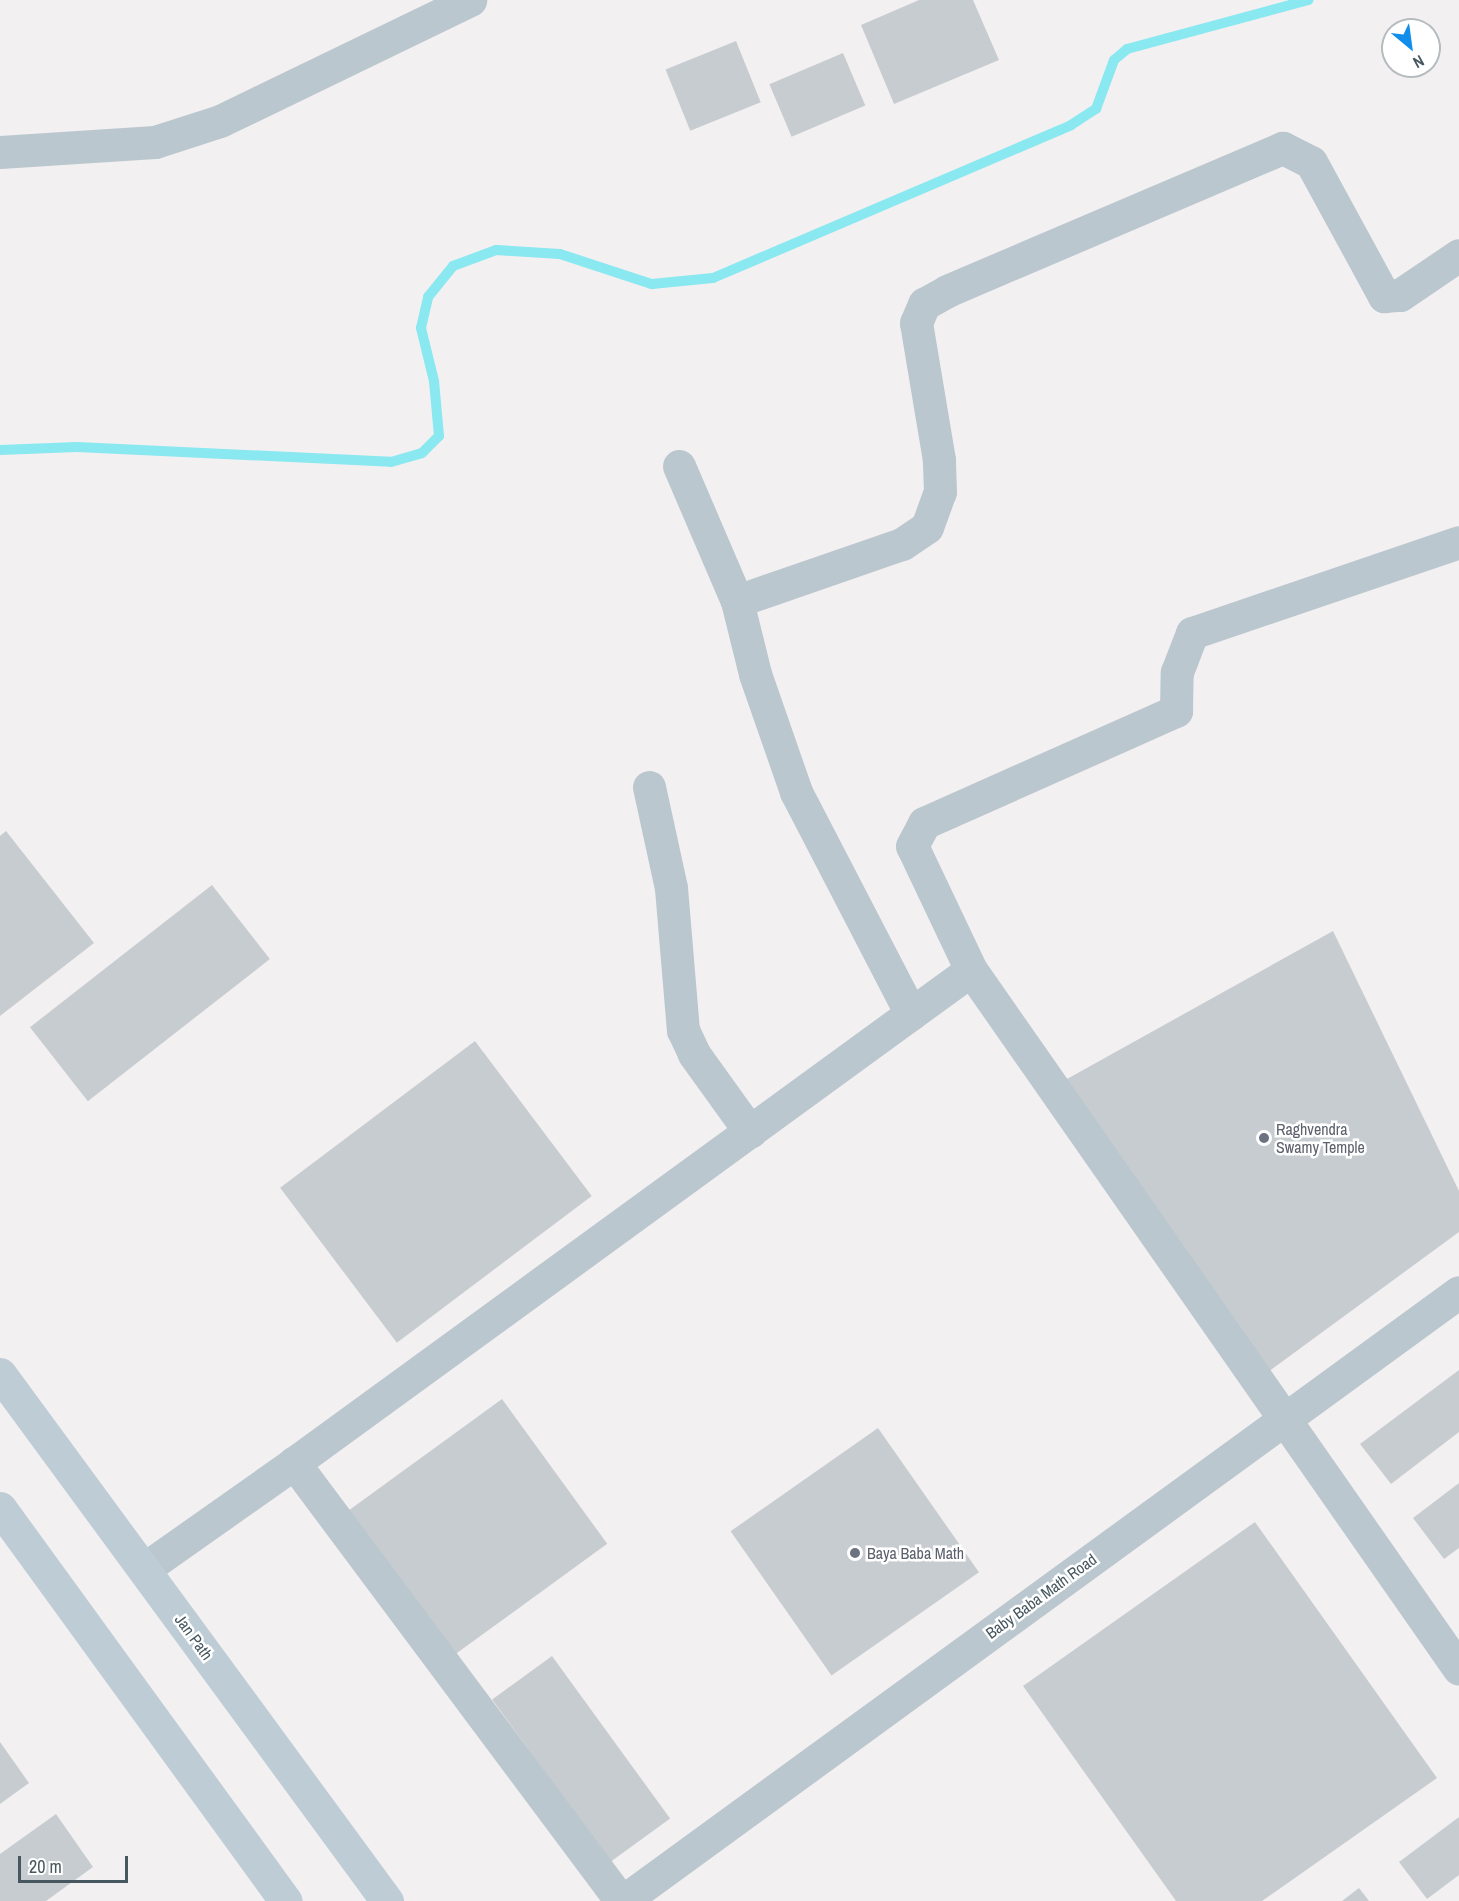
<!DOCTYPE html>
<style>
body{margin:0}
#map{position:relative;width:1459px;height:1901px;overflow:hidden;background:#f3f0f1;font-family:"Archivo Narrow",sans-serif}
div>[style]{position:absolute}
.stream>*{height:10px;margin:-5px;padding:0 5px;transform-origin:5px;border-radius:5px;background:#89e8f0}
.building>*{inset:0;background:#c7ccd0;transform-origin:0 0}
.minor>*{height:33px;margin:-16.5px;padding:0 16.5px;transform-origin:16.5px;border-radius:16.5px;background:#bbc7ce}
.tertiary>*{height:33px;margin:-16.5px;padding:0 16.5px;transform-origin:16.5px;border-radius:16.5px;background:#bbc7ce}
.secondary>*{height:33px;margin:-16.5px;padding:0 16.5px;transform-origin:16.5px;border-radius:16.5px;background:#bdccd5}
.dots>*{width:16px;height:16px;translate:-50% -50%;box-sizing:border-box;border:3px solid #fff;border-radius:50%}
span{translate:-50% -50%;white-space:nowrap;text-align:center;line-height:1.15;-webkit-text-stroke:5px #fff;paint-order:stroke}
.worship-label{font-size:16px;color:#5b616d}
.left{translate:0 -50%;text-align:left}
.street-label{font-size:16px;color:#47575f}
.north{position:absolute;left:1381px;top:18px;width:60px;height:60px;box-sizing:border-box;background:#fff;border:2px solid #b5bcbf;border-radius:50%;rotate:151deg;font-size:16px;font-weight:700;line-height:24px;text-align:center;color:#47575f}
.north::after{content:'';display:block;margin:auto;width:21px;height:27px;background:#118dec;clip-path:polygon(50% 0,100% 100%,50% 72%,0 100%)}
.scale{position:absolute;left:18px;top:1856px;width:110px;height:27px;box-sizing:border-box;border:3px solid #47575f;border-top:0;padding-left:8px;font-size:18px;line-height:21px;white-space:nowrap;color:#47575f;-webkit-text-stroke:4px #fff;paint-order:stroke}
</style>
<div id="map">
<div class="stream">
<div style="left:0;top:450px;width:77px;rotate:-2.2deg"></div>
<div style="left:77px;top:447px;width:314px;rotate:2.7deg"></div>
<div style="left:391px;top:462px;width:32px;rotate:-16deg"></div>
<div style="left:422px;top:453px;width:24px;rotate:-45deg"></div>
<div style="left:439px;top:436px;width:55px;rotate:-95.2deg"></div>
<div style="left:434px;top:381px;width:55px;rotate:-103.8deg"></div>
<div style="left:421px;top:328px;width:32px;rotate:-77deg"></div>
<div style="left:428px;top:297px;width:40px;rotate:-51deg"></div>
<div style="left:453px;top:266px;width:46px;rotate:-20.4deg"></div>
<div style="left:496px;top:250px;width:64px;rotate:3.6deg"></div>
<div style="left:560px;top:254px;width:97px;rotate:18.1deg"></div>
<div style="left:652px;top:284px;width:61px;rotate:-5.6deg"></div>
<div style="left:713px;top:278px;width:389px;rotate:-23.1deg"></div>
<div style="left:1071px;top:125px;width:30px;rotate:-33deg"></div>
<div style="left:1096px;top:109px;width:52px;rotate:-69.8deg"></div>
<div style="left:1114px;top:60px;width:17px;rotate:-40deg"></div>
<div style="left:1127px;top:49px;width:188px;rotate:-15.1deg"></div>
</div>
<div class="building">
<div style="clip-path:polygon(919px 0,973px 0,999px 60px,894px 104px,861px 25px)"></div>
<div style="left:736px;top:41px;width:66px;height:76px;rotate:68deg"></div>
<div style="left:843px;top:53px;width:57px;height:80px;rotate:67deg"></div>
<div style="clip-path:polygon(6px 831px,94px 943px,0 1016px,0 836px)"></div>
<div style="left:212px;top:885px;width:94px;height:231px;rotate:52deg"></div>
<div style="clip-path:polygon(1333px 931px,1459px 1191px,1459px 1232px,1261px 1377px,1058px 1084px)"></div>
<div style="left:475px;top:1041px;width:194px;height:244px;rotate:53deg"></div>
<div style="clip-path:polygon(1459px 1370px,1459px 1432px,1391px 1484px,1360px 1444px)"></div>
<div style="left:502px;top:1399px;width:179px;height:190px;rotate:54deg"></div>
<div style="left:878px;top:1428px;width:176px;height:180px;rotate:55deg"></div>
<div style="clip-path:polygon(1459px 1483px,1459px 1548px,1444px 1559px,1413px 1518px)"></div>
<div style="clip-path:polygon(1255px 1522px,1437px 1778px,1262px 1901px,1176px 1901px,1023px 1686px)"></div>
<div style="left:552px;top:1656px;width:201px;height:74px;rotate:54deg"></div>
<div style="clip-path:polygon(0 1742px,29px 1783px,0 1804px)"></div>
<div style="clip-path:polygon(56px 1814px,93px 1867px,46px 1901px,0 1901px,0 1854px)"></div>
<div style="clip-path:polygon(1459px 1817px,1459px 1875px,1427px 1899px,1399px 1862px)"></div>
<div style="clip-path:polygon(1359px 1888px,1369px 1901px,1342px 1901px)"></div>
</div>
<div class="minor">
<div style="left:0;top:152px;width:155px;rotate:-3.7deg"></div>
<div style="left:155px;top:142px;width:68px;rotate:-17.9deg"></div>
<div style="left:220px;top:121px;width:278px;rotate:-25.8deg"></div>
<div style="left:679px;top:466px;width:147px;rotate:66.8deg"></div>
<div style="left:737px;top:601px;width:75px;rotate:76.1deg"></div>
<div style="left:755px;top:674px;width:125px;rotate:70.8deg"></div>
<div style="left:796px;top:792px;width:250px;rotate:62.6deg"></div>
<div style="left:737px;top:601px;width:175px;rotate:-19.1deg"></div>
<div style="left:902px;top:544px;width:30px;rotate:-34deg"></div>
<div style="left:927px;top:527px;width:37px;rotate:-70deg"></div>
<div style="left:940px;top:492px;width:32px;rotate:-92deg"></div>
<div style="left:939px;top:460px;width:139px;rotate:-99.5deg"></div>
<div style="left:916px;top:323px;width:21px;rotate:-67deg"></div>
<div style="left:924px;top:304px;width:26px;rotate:-29deg"></div>
<div style="left:947px;top:291px;width:365px;rotate:-23.1deg"></div>
<div style="left:1283px;top:148px;width:31px;rotate:27deg"></div>
<div style="left:1311px;top:162px;width:153px;rotate:61.4deg"></div>
<div style="left:1384px;top:296px;width:16px;rotate:-4deg"></div>
<div style="left:1400px;top:295px;width:71px;rotate:-34.1deg"></div>
<div style="left:649px;top:787px;width:103px;rotate:77.7deg"></div>
<div style="left:671px;top:888px;width:143px;rotate:85.2deg"></div>
<div style="left:683px;top:1030px;width:26px;rotate:65deg"></div>
<div style="left:694px;top:1054px;width:96px;rotate:54.3deg"></div>
<div style="left:971px;top:970px;width:137px;rotate:-115.4deg"></div>
<div style="left:912px;top:846px;width:26px;rotate:-62deg"></div>
<div style="left:924px;top:823px;width:276px;rotate:-24deg"></div>
<div style="left:1176px;top:711px;width:39px;rotate:-89deg"></div>
<div style="left:1177px;top:672px;width:42px;rotate:-69deg"></div>
<div style="left:1192px;top:633px;width:282px;rotate:-18.8deg"></div>
<div style="left:144px;top:1569px;width:184px;rotate:-35.2deg"></div>
<div style="left:621px;top:1901px;width:547px;rotate:-126.74deg"></div>
<div style="left:294px;top:1463px;width:837px;rotate:-36.06deg"></div>
<div style="left:971px;top:970px;width:852px;rotate:55.08deg"></div>
</div>
<div class="tertiary">
<div style="left:623px;top:1901px;width:1034px;rotate:-36.07deg"></div>
</div>
<div class="secondary">
<div style="left:0;top:1374px;width:654px;rotate:53.71deg"></div>
<div style="left:0;top:1508px;width:486px;rotate:54deg"></div>
</div>
<div class="dots">
<div style="left:1264px;top:1138px;background:#6b7280"></div>
<div style="left:855px;top:1553px;background:#6b7280"></div>
</div>
<div class="worship-label">
<span class="left" style="left:1276px;top:1138px">Raghvendra<br>Swamy Temple</span>
<span class="left" style="left:867px;top:1553px">Baya Baba Math</span>
</div>
<div class="street-label">
<span style="left:1041px;top:1596px;rotate:-36deg">Baby Baba Math Road</span>
<span style="left:194px;top:1637px;rotate:54deg">Jan Path</span>
</div>
<div class="north">N</div>
<div class="scale">20 m</div>
</div>
